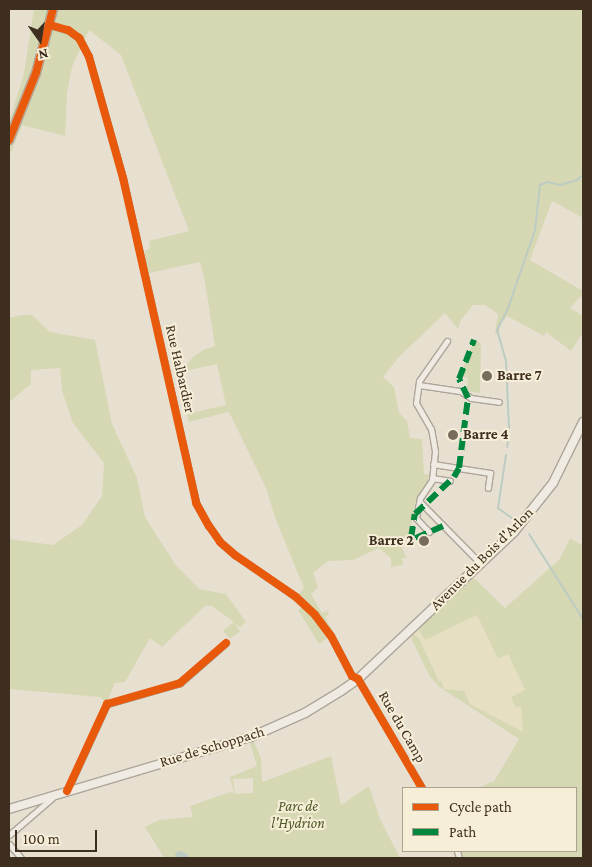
<!DOCTYPE html>
<style>
body{margin:0}
#map{position:relative;width:592px;height:867px;overflow:hidden;background:#e7e0d1;font-family:"Crimson Pro",serif}
div>[style]{position:absolute}
.farmland>*{inset:0;background:#e6dfc2}
.green>*{inset:0;background:#d6d7b3}
.stream>*{height:2px;margin:-1px;padding:0 1px;transform-origin:1px;border-radius:1px;background:#bcccc2}
.river>*{height:10px;margin:-5px;padding:0 5px;transform-origin:5px;border-radius:5px;background:#bcccc2}
.roads{filter:drop-shadow(1px 0 #ada599) drop-shadow(-1px 0 #ada599) drop-shadow(0 1px #ada599) drop-shadow(0 -1px #ada599)}
.street>*{height:5px;margin:-2.5px;padding:0 2.5px;transform-origin:2.5px;border-radius:2.5px;background:#efebe3}
.secondary>*{height:8px;margin:-4px;padding:0 4px;transform-origin:4px;border-radius:4px;background:#efebe3}
.quiet>*{height:6px;margin-top:-3px;transform-origin:0;background:repeating-linear-gradient(90deg,#00873e 0 12px,transparent 0 18px)}
.cycleway>*{height:8px;margin:-4px;padding:0 4px;transform-origin:4px;border-radius:4px;background:#e8590c}
.dots>*{width:14px;height:14px;translate:-50% -50%;box-sizing:border-box;border:2px solid #f7eed8;border-radius:50%}
span{translate:-50% -50%;white-space:nowrap;text-align:center;line-height:1.15;-webkit-text-stroke:4px #f7eed8;paint-order:stroke}
.street-label{font-size:15px;color:#3d2e20}
.poi-label{font-size:15px;color:#3d2e20;font-weight:700}
.left{translate:0 -50%;text-align:left}
.right{translate:-100% -50%;text-align:right}
.park-label{font-size:15px;color:#4d5a26;font-style:italic}
.frame{position:absolute;inset:0;border:10px solid #3d2e20;pointer-events:none}
.legend{position:absolute;left:402px;top:787px;width:175px;height:65px;box-sizing:border-box;background:#f7eed8;border:1px solid #ada18e;margin:0;padding:6px 9px;list-style:none;font-size:15px;color:#3d2e20}
.legend li{display:flex;align-items:center;gap:10px;height:25px}
.legend b{width:25px;border:1px solid #ada18e}
.north{position:absolute;left:15px;top:15px;width:50px;height:50px;-webkit-text-stroke:4px #f7eed8;paint-order:stroke;rotate:167deg;font-size:14px;font-weight:700;line-height:20px;text-align:center;color:#3d2e20}
.north::after{content:'';display:block;margin:auto;width:18px;height:22px;background:#3d2e20;clip-path:polygon(50% 0,100% 100%,50% 72%,0 100%)}
.scale{position:absolute;left:15px;top:830px;width:82px;height:22px;box-sizing:border-box;border:2px solid #3d2e20;border-top:0;padding-left:6px;font-size:15px;line-height:18px;white-space:nowrap;color:#3d2e20;-webkit-text-stroke:4px #f7eed8;paint-order:stroke}
</style>
<div id="map">
<div class="farmland">
<div style="clip-path:polygon(451px 599px,477px 615px,498px 658px,508px 653px,525px 691px,521px 706px,523px 733px,470px 704px,464px 691px,444px 689px,419px 638px,412px 634px)"></div>
</div>
<div class="green">
<div style="clip-path:polygon(34px 9px,583px 9px,583px 218px,552px 201px,530px 260px,583px 291px,583px 294px,570px 308px,583px 316px,583px 332px,571px 351px,546px 332px,544px 336px,507px 316px,500px 325px,499px 334px,495px 334px,498px 314px,485px 305px,473px 305px,461px 320px,458px 329px,445px 313px,398px 358px,383px 377px,394px 387px,399px 413px,407px 421px,410px 438px,422px 439px,424px 474px,429px 475px,427px 483px,415px 502px,409px 537px,399px 542px,407px 558px,402px 558px,403px 565px,391px 567px,391px 558px,379px 548px,353px 560px,328px 561px,313px 573px,318px 587px,311px 594px,322px 613px,328px 611px,329px 614px,325px 617px,334px 633px,319px 644px,298px 610px,305px 605px,296px 597px,304px 588px,276px 520px,266px 488px,229px 412px,189px 422px,187px 414px,226px 405px,217px 364px,180px 372px,192px 358px,203px 350px,215px 346px,205px 282px,200px 262px,149px 273px,144px 255px,145px 251px,150px 248px,149px 241px,189px 231px,121px 55px,89px 30px,72px 67px,67px 93px,65px 136px,22px 125px,9px 157px,9px 123px,24px 73px)"></div>
<div style="clip-path:polygon(21px 315px,32px 315px,50px 332px,95px 340px,112px 424px,137px 478px,145px 517px,175px 564px,199px 589px,226px 594px,246px 622px,240px 627px,234px 623px,240px 631px,230px 639px,223px 631px,234px 622px,212px 606px,205px 606px,162px 647px,150px 638px,125px 682px,115px 683px,108px 700px,105px 701px,100px 697px,9px 689px,9px 539px,53px 545px,82px 525px,102px 496px,104px 463px,73px 423px,62px 391px,60px 368px,31px 370px,31px 384px,9px 402px,9px 318px)"></div>
<div style="clip-path:polygon(474px 340px,481px 343px,480px 393px,466px 391px,468px 378px,460px 375px)"></div>
<div style="clip-path:polygon(570px 538px,583px 546px,583px 858px,459px 858px,457px 851px,576px 851px,576px 788px,479px 788px,491px 782px,493px 783px,519px 739px,438px 686px,429px 675px,412px 640px,412px 634px,419px 638px,439px 681px,441px 681px,444px 689px,464px 691px,470px 704px,523px 732px,521px 707px,515px 706px,511px 697px,525px 690px,508px 654px,498px 659px,477px 615px,425px 640px,418px 628px,474px 578px,505px 608px,560px 559px)"></div>
<div style="clip-path:polygon(evenodd,254px 742px,261px 758px,262px 782px,331px 756px,341px 805px,369px 786px,380px 819px,400px 858px,164px 858px,145px 827px,159px 820px,193px 817px,190px 806px,230px 792px,234px 793px,230px 777px,257px 766px,250px 743px,254px 742px,253px 778px,253px 793px,235px 794px,233px 779px,253px 778px)"></div>
</div>
<div class="stream">
<div style="left:509px;top:428px;width:67px;rotate:-92.6deg"></div>
<div style="left:506px;top:361px;width:32px;rotate:-106deg"></div>
<div style="left:497px;top:330px;width:25px;rotate:-63deg"></div>
<div style="left:508px;top:308px;width:83px;rotate:-70.9deg"></div>
<div style="left:535px;top:230px;width:45px;rotate:-83.7deg"></div>
<div style="left:540px;top:185px;width:9px;rotate:-21deg"></div>
<div style="left:548px;top:182px;width:12px;rotate:14deg"></div>
<div style="left:560px;top:185px;width:18px;rotate:-16deg"></div>
<div style="left:577px;top:180px;width:8px;rotate:-40deg"></div>
<div style="left:507px;top:447px;width:5px;rotate:-79deg"></div>
<div style="left:506px;top:455px;width:54px;rotate:98.6deg"></div>
<div style="left:498px;top:508px;width:19px;rotate:36deg"></div>
<div style="left:529px;top:534px;width:101px;rotate:57.6deg"></div>
</div>
<div class="river">
<div style="left:180px;top:856px;width:4px;rotate:27deg"></div>
</div>
<div class="roads">
<div class="street">
<div style="left:50px;top:25px;width:19px;rotate:16deg"></div>
<div style="left:68px;top:30px;width:14px;rotate:36deg"></div>
<div style="left:79px;top:38px;width:21px;rotate:62deg"></div>
<div style="left:89px;top:57px;width:126px;rotate:74.3deg"></div>
<div style="left:123px;top:178px;width:333px;rotate:77.3deg"></div>
<div style="left:196px;top:503px;width:26px;rotate:61deg"></div>
<div style="left:209px;top:526px;width:19px;rotate:55deg"></div>
<div style="left:220px;top:542px;width:20px;rotate:41deg"></div>
<div style="left:235px;top:555px;width:74px;rotate:34.5deg"></div>
<div style="left:296px;top:597px;width:26px;rotate:43deg"></div>
<div style="left:315px;top:615px;width:26px;rotate:53deg"></div>
<div style="left:331px;top:636px;width:45px;rotate:62.3deg"></div>
<div style="left:352px;top:676px;width:7px;rotate:27deg"></div>
<div style="left:358px;top:679px;width:126px;rotate:59.6deg"></div>
<div style="left:419px;top:385px;width:41px;rotate:8.3deg"></div>
<div style="left:460px;top:391px;width:13px;rotate:32deg"></div>
<div style="left:471px;top:398px;width:28px;rotate:8deg"></div>
<div style="left:433px;top:464px;width:58px;rotate:9deg"></div>
<div style="left:490px;top:473px;width:15px;rotate:98deg"></div>
<div style="left:432px;top:478px;width:18px;rotate:9deg"></div>
<div style="left:420px;top:502px;width:87px;rotate:45.5deg"></div>
<div style="left:429px;top:532px;width:19px;rotate:-133deg"></div>
<div style="left:416px;top:518px;width:20px;rotate:-79deg"></div>
<div style="left:420px;top:498px;width:22px;rotate:-56deg"></div>
<div style="left:432px;top:480px;width:29px;rotate:-84deg"></div>
<div style="left:435px;top:451px;width:22px;rotate:-100deg"></div>
<div style="left:431px;top:429px;width:30px;rotate:-120deg"></div>
<div style="left:416px;top:403px;width:22px;rotate:-82deg"></div>
<div style="left:419px;top:381px;width:49px;rotate:-55deg"></div>
<div style="left:67px;top:791px;width:96px;rotate:-65.3deg"></div>
<div style="left:107px;top:704px;width:76px;rotate:-16deg"></div>
<div style="left:180px;top:683px;width:61px;rotate:-41deg"></div>
<div style="left:9px;top:835px;width:57px;rotate:-40.7deg"></div>
<div style="left:9px;top:844px;width:18px;rotate:49deg"></div>
<div style="left:457px;top:851px;width:7px;rotate:74deg"></div>
</div>
<div class="secondary">
<div style="left:9px;top:140px;width:72px;rotate:-68.1deg"></div>
<div style="left:36px;top:73px;width:66px;rotate:-75.1deg"></div>
<div style="left:9px;top:809px;width:252px;rotate:-16.6deg"></div>
<div style="left:251px;top:737px;width:59px;rotate:-24deg"></div>
<div style="left:305px;top:713px;width:42px;rotate:-31.4deg"></div>
<div style="left:341px;top:691px;width:21px;rotate:-35deg"></div>
<div style="left:358px;top:679px;width:214px;rotate:-43.3deg"></div>
<div style="left:514px;top:532px;width:63px;rotate:-51.5deg"></div>
<div style="left:553px;top:483px;width:68px;rotate:-63.8deg"></div>
</div>
</div>
<div class="quiet">
<div style="left:443px;top:526px;width:34px;rotate:156deg"></div>
<div style="left:412px;top:540px;width:2px;rotate:-117deg"></div>
<div style="left:411px;top:538px;width:24px;rotate:-81deg"></div>
<div style="left:415px;top:514px;width:54px;rotate:-43.5deg"></div>
<div style="left:454px;top:477px;width:10px;rotate:-61deg"></div>
<div style="left:459px;top:468px;width:71px;rotate:-82.7deg"></div>
<div style="left:468px;top:398px;width:21px;rotate:-115deg"></div>
<div style="left:459px;top:379px;width:42px;rotate:-69deg"></div>
</div>
<div class="cycleway">
<div style="left:50px;top:25px;width:19px;rotate:16deg"></div>
<div style="left:68px;top:30px;width:14px;rotate:36deg"></div>
<div style="left:79px;top:38px;width:21px;rotate:62deg"></div>
<div style="left:89px;top:57px;width:126px;rotate:74.3deg"></div>
<div style="left:123px;top:178px;width:333px;rotate:77.3deg"></div>
<div style="left:196px;top:503px;width:26px;rotate:61deg"></div>
<div style="left:209px;top:526px;width:19px;rotate:55deg"></div>
<div style="left:220px;top:542px;width:20px;rotate:41deg"></div>
<div style="left:235px;top:555px;width:74px;rotate:34.5deg"></div>
<div style="left:296px;top:597px;width:26px;rotate:43deg"></div>
<div style="left:315px;top:615px;width:26px;rotate:53deg"></div>
<div style="left:331px;top:636px;width:45px;rotate:62.3deg"></div>
<div style="left:352px;top:676px;width:7px;rotate:27deg"></div>
<div style="left:358px;top:679px;width:126px;rotate:59.6deg"></div>
<div style="left:9px;top:140px;width:72px;rotate:-68.1deg"></div>
<div style="left:36px;top:73px;width:66px;rotate:-75.1deg"></div>
<div style="left:67px;top:791px;width:96px;rotate:-65.3deg"></div>
<div style="left:107px;top:704px;width:76px;rotate:-16deg"></div>
<div style="left:180px;top:683px;width:61px;rotate:-41deg"></div>
</div>
<div class="dots">
<div style="left:487px;top:376px;background:#786c5e"></div>
<div style="left:453px;top:435px;background:#786c5e"></div>
<div style="left:424px;top:541px;background:#786c5e"></div>
</div>
<div class="street-label">
<span style="left:180px;top:369px;rotate:77deg">Rue Halbardier</span>
<span style="left:482px;top:559px;rotate:-45deg">Avenue du Bois d'Arlon</span>
<span style="left:402px;top:727px;rotate:60deg">Rue du Camp</span>
<span style="left:212px;top:747px;rotate:-17deg">Rue de Schoppach</span>
</div>
<div class="poi-label">
<span class="left" style="left:497px;top:376px">Barre 7</span>
<span class="left" style="left:463px;top:435px">Barre 4</span>
<span class="right" style="left:414px;top:541px">Barre 2</span>
</div>
<div class="park-label">
<span style="left:298px;top:815px">Parc de<br>l'Hydrion</span>
</div>
<div class="frame"></div>
<ul class="legend">
<li><b style="height:6px;background:#e8590c"></b>Cycle path</li>
<li><b style="height:6px;background:#00873e"></b>Path</li>
</ul>
<div class="north">N</div>
<div class="scale">100 m</div>
</div>
